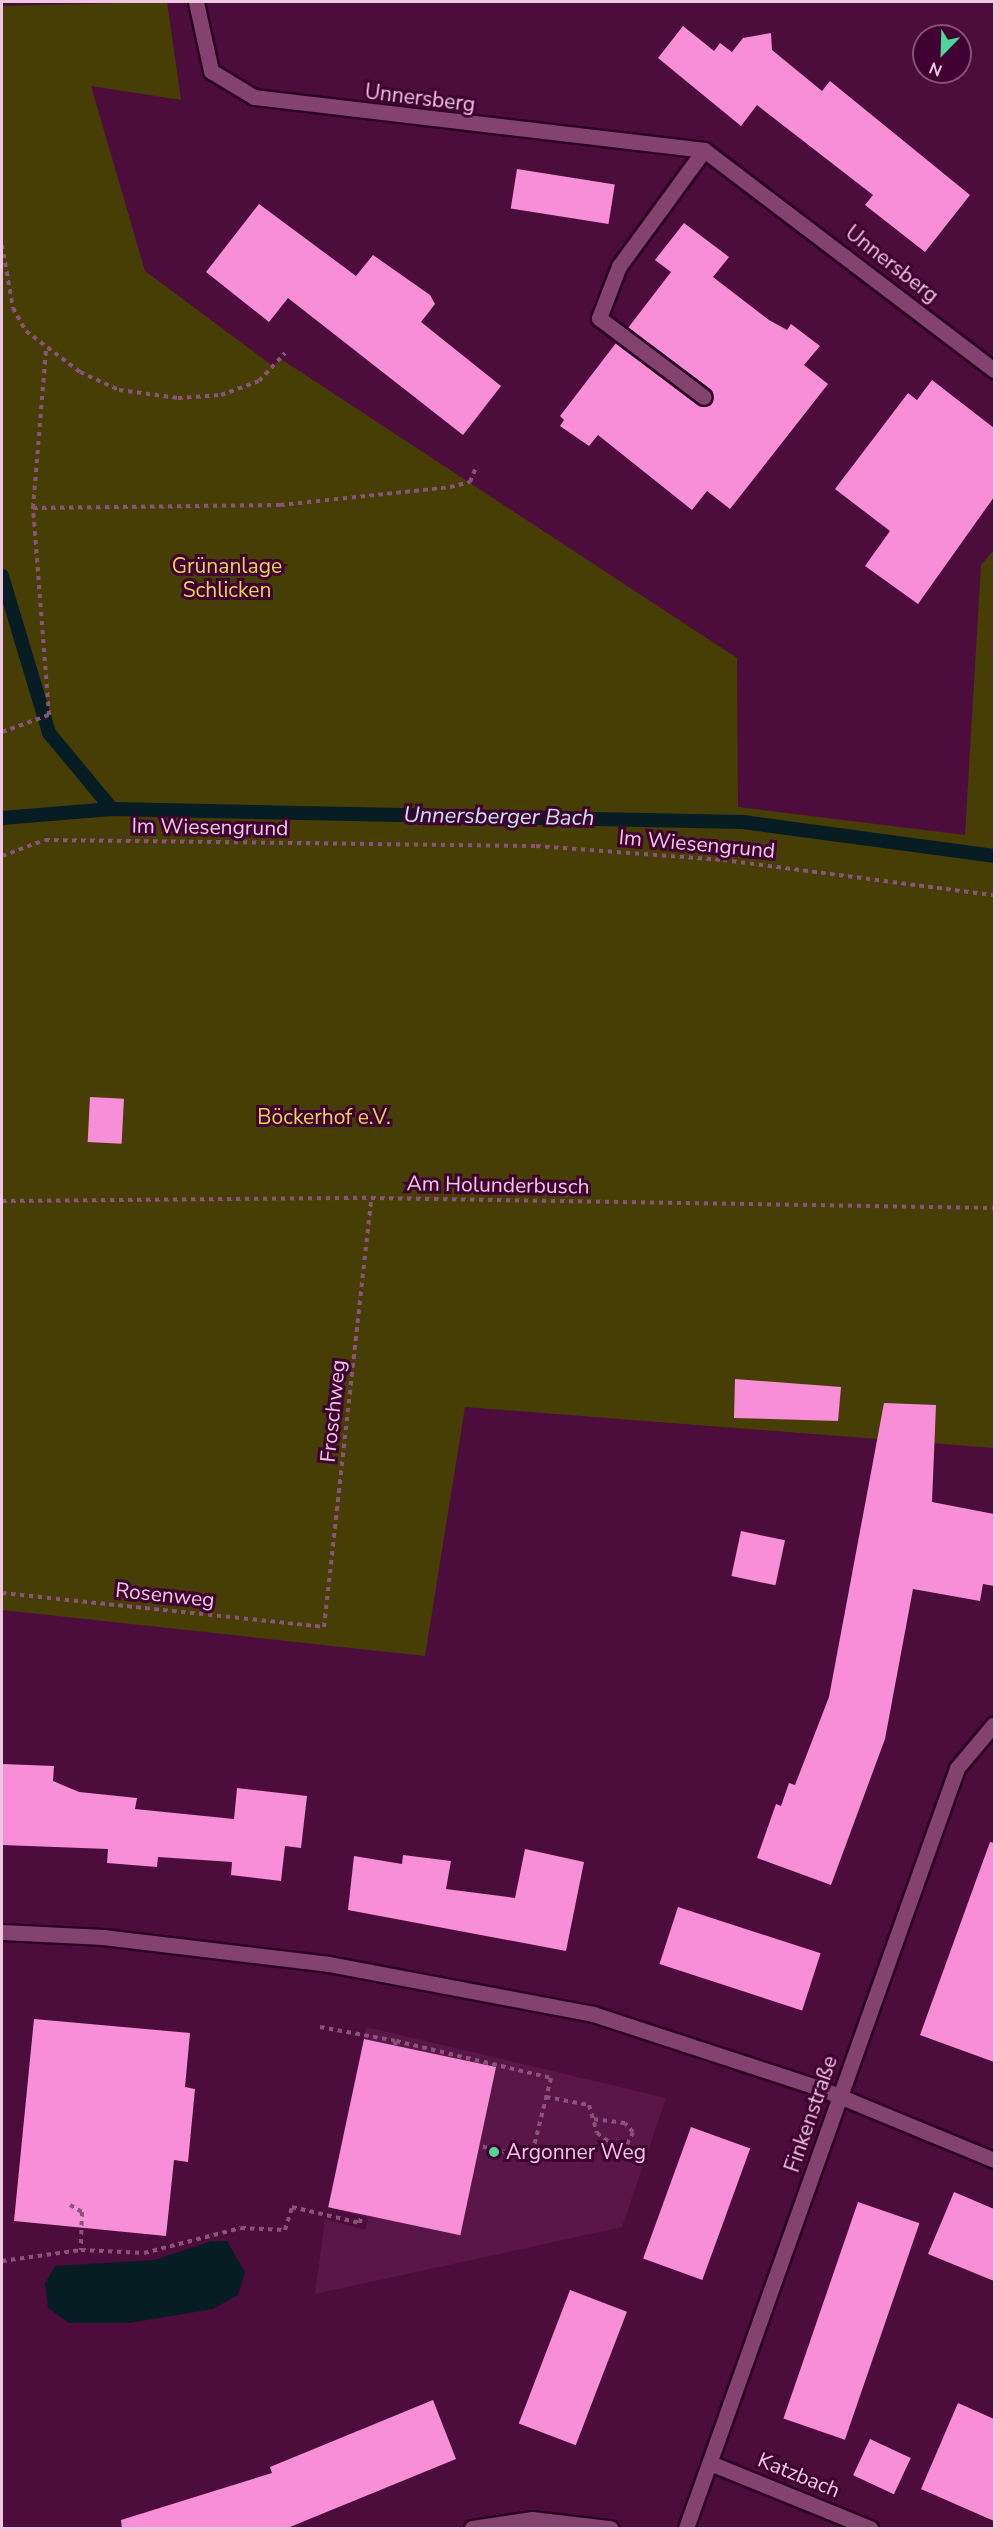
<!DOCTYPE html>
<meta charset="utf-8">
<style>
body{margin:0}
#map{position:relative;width:996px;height:2530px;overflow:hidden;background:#4c0d3c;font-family:"Nunito Sans",sans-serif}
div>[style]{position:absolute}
.built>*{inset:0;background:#5a1649}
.green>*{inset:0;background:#473e06}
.water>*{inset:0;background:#061d23}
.stream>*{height:14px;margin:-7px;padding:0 7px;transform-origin:7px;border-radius:7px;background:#061d23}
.building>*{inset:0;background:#f88ed7;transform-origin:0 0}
.path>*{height:4px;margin-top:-2px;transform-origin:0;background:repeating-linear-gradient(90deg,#89537a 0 4.5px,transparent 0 9px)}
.roads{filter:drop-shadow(2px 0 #2a0020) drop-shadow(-2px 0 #2a0020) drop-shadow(0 2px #2a0020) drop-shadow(0 -2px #2a0020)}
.street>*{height:15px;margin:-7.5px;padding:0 7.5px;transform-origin:7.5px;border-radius:7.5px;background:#83426f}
.dots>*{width:16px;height:16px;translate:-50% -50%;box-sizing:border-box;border:3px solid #400132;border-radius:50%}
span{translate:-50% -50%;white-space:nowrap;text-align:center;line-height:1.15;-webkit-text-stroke:6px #400132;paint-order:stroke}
.street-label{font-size:21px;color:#eec7e0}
.park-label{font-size:21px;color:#e9d453}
.poi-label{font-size:21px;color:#eec7e0}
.left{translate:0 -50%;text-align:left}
.water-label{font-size:22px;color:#c6e6f1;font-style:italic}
.frame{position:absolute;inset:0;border:3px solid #eec7e0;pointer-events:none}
.north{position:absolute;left:912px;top:24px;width:60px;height:60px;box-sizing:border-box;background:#400132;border:2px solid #865078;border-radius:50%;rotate:203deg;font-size:16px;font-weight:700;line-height:24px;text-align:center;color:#eec7e0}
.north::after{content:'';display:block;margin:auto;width:21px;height:27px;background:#52d397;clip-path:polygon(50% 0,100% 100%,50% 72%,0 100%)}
</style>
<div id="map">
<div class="built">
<div style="clip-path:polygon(366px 2027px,666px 2098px,622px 2227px,315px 2294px,325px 2219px,365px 2230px,368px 2218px,328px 2207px)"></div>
</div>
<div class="green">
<div style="clip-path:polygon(167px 2px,181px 100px,91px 86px,145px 271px,273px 366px,281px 359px,737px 658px,738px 807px,965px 835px,981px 565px,994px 550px,994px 1448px,465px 1407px,425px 1656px,2px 1610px,2px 6px)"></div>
</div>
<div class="water">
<div style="clip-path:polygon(212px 2241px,227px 2241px,245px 2272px,238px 2295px,213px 2309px,129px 2323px,69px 2323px,48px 2308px,45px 2283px,55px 2266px,154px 2260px)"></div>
</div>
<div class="stream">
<div style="left:2px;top:576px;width:164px;rotate:73.3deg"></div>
<div style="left:49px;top:733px;width:99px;rotate:50.3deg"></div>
<div style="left:2px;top:818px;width:110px;rotate:-4.7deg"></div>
<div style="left:112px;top:809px;width:631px;rotate:1.18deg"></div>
<div style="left:743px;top:822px;width:253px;rotate:7.7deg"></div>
</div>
<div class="building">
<div style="clip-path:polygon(683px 26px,714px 51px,720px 43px,732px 52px,743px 38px,771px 33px,772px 50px,822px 91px,830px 81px,970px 195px,925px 252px,865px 205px,873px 195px,757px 105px,741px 126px,658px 58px)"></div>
<div style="left:517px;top:169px;width:99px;height:40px;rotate:9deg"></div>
<div style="clip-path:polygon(259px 204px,356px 276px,373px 255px,430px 295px,435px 304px,421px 322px,501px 386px,463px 435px,288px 298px,269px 322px,206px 272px)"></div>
<div style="clip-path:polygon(684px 223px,729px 257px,713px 277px,769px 320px,787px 330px,791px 324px,820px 346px,804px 365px,828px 384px,730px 509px,707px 491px,692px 510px,598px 435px,589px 446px,560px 426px,564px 420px,560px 416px,616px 343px,698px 405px,712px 402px,710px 389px,628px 328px,671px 272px,655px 260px)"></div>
<div style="clip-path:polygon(932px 380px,994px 428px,994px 497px,918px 604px,865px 566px,890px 531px,835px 489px,908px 393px,917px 400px)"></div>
<div style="left:90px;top:1097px;width:34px;height:45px;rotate:3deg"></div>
<div style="clip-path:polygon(735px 1379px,841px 1387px,838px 1421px,734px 1418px)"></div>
<div style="clip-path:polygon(884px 1403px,936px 1405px,932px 1502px,994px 1514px,994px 1586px,983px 1584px,980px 1601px,913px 1589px,885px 1739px,831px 1885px,757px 1858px,776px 1804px,781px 1806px,789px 1783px,795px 1785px,829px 1697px)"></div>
<div style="left:741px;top:1531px;width:45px;height:46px;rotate:12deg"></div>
<div style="clip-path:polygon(2px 1764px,54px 1766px,53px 1781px,79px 1792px,137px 1798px,135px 1809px,234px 1819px,237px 1788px,307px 1796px,301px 1848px,285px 1846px,281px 1881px,231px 1875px,232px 1862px,158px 1857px,157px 1867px,107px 1863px,108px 1849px,2px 1845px)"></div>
<div style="clip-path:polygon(990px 1842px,994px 1843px,994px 2062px,920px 2035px)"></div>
<div style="clip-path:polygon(525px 1849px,584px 1862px,566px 1951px,348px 1910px,354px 1856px,402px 1864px,403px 1855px,451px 1861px,446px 1889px,515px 1898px)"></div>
<div style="left:678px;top:1907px;width:150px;height:60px;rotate:18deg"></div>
<div style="clip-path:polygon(34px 2019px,190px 2033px,185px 2087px,195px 2089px,188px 2162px,174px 2160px,166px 2236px,14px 2221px)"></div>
<div style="left:364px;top:2039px;width:135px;height:172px;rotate:12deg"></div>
<div style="left:691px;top:2127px;width:63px;height:140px;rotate:20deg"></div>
<div style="clip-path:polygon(954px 2192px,994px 2209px,994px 2281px,928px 2254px)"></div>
<div style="left:858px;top:2202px;width:65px;height:229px;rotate:19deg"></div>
<div style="left:570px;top:2290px;width:61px;height:143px;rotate:21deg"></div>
<div style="clip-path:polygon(433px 2400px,456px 2459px,285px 2529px,122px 2529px,121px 2520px,272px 2473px,270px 2467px)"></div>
<div style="clip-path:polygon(958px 2403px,994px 2419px,994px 2521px,921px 2489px)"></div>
<div style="left:870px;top:2439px;width:45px;height:40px;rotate:25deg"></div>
</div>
<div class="path">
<div style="left:2px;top:245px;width:64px;rotate:80.1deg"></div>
<div style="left:13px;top:308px;width:26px;rotate:61deg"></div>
<div style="left:26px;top:331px;width:68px;rotate:37.2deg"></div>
<div style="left:80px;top:372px;width:43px;rotate:24.8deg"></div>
<div style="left:119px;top:390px;width:60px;rotate:7.7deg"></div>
<div style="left:178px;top:398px;width:43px;rotate:-4deg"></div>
<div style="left:221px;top:395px;width:40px;rotate:-20.2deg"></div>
<div style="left:259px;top:381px;width:38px;rotate:-47deg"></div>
<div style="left:33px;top:508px;width:247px;rotate:-0.7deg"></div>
<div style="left:280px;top:505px;width:171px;rotate:-6deg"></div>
<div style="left:450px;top:487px;width:21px;rotate:-14deg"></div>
<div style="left:470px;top:482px;width:18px;rotate:-68deg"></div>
<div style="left:2px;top:732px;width:50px;rotate:-19.9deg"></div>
<div style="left:49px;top:715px;width:208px;rotate:-94.4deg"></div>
<div style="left:33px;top:508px;width:160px;rotate:-85.3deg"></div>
<div style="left:2px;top:856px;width:46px;rotate:-20.4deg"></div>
<div style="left:45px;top:840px;width:491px;rotate:0.7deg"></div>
<div style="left:536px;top:846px;width:188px;rotate:4.3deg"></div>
<div style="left:723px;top:860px;width:273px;rotate:7.4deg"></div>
<div style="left:2px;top:1201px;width:369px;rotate:-0.5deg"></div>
<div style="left:371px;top:1198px;width:623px;rotate:0.92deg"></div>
<div style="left:2px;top:1593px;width:324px;rotate:6deg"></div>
<div style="left:324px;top:1627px;width:432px;rotate:-83.7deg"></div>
<div style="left:320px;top:2027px;width:77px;rotate:10.4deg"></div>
<div style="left:396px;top:2041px;width:4px;rotate:104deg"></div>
<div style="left:396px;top:2041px;width:159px;rotate:13.4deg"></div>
<div style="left:551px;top:2078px;width:82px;rotate:104deg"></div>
<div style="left:531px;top:2158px;width:52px;rotate:-166.8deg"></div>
<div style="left:546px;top:2097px;width:44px;rotate:10.5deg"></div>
<div style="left:589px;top:2105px;width:29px;rotate:74deg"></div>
<div style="left:597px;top:2133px;width:32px;rotate:36deg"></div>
<div style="left:623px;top:2152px;width:22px;rotate:-63deg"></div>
<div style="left:633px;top:2132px;width:12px;rotate:-132deg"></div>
<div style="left:625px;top:2123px;width:32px;rotate:-173deg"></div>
<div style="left:70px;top:2205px;width:14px;rotate:30deg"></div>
<div style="left:82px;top:2212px;width:38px;rotate:92deg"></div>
<div style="left:2px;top:2261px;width:80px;rotate:-7.9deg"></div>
<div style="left:81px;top:2250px;width:63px;rotate:2.7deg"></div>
<div style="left:144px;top:2253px;width:100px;rotate:-14.5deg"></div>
<div style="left:241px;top:2228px;width:44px;rotate:2.6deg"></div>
<div style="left:285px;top:2230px;width:24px;rotate:-73deg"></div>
<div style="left:292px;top:2207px;width:70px;rotate:13.2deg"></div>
<div style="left:360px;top:2223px;width:7px;rotate:-82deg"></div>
</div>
<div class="roads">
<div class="street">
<div style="left:196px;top:2px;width:71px;rotate:77.7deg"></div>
<div style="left:211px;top:71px;width:50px;rotate:31.2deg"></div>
<div style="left:254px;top:97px;width:453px;rotate:6.7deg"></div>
<div style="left:704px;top:150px;width:364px;rotate:37.2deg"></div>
<div style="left:704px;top:150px;width:144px;rotate:126.2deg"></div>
<div style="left:619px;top:266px;width:56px;rotate:111deg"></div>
<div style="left:599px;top:318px;width:131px;rotate:37deg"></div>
<div style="left:2px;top:1932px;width:101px;rotate:2.8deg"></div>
<div style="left:103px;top:1937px;width:228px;rotate:6.8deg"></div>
<div style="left:329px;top:1964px;width:269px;rotate:10.7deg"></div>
<div style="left:593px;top:2014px;width:236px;rotate:18.1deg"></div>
<div style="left:817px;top:2087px;width:191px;rotate:22.4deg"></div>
<div style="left:710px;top:2463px;width:173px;rotate:22.1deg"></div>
<div style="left:472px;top:2528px;width:61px;rotate:-8.5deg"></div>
<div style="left:532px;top:2519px;width:79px;rotate:6.6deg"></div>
<div style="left:686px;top:2528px;width:807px;rotate:-70.37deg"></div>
<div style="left:957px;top:1768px;width:57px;rotate:-49.9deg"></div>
</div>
</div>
<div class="dots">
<div style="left:494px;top:2152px;background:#52d397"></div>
</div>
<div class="street-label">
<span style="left:420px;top:98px;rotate:7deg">Unnersberg</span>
<span style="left:892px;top:264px;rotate:38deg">Unnersberg</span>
<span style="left:210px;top:827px;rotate:1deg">Im Wiesengrund</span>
<span style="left:697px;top:844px;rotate:5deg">Im Wiesengrund</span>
<span style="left:498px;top:1185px;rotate:1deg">Am Holunderbusch</span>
<span style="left:333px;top:1411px;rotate:-84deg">Froschweg</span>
<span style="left:165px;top:1595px;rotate:6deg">Rosenweg</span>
<span style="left:811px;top:2114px;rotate:-71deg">Finkenstraße</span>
<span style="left:799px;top:2475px;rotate:22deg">Katzbach</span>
</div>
<div class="park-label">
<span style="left:227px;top:578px">Grünanlage<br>Schlicken</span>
<span style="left:324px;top:1117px">Böckerhof e.V.</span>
</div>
<div class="poi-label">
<span class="left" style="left:506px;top:2152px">Argonner Weg</span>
</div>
<div class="water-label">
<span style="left:499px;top:817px;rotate:1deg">Unnersberger Bach</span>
</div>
<div class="frame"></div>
<div class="north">N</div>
</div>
